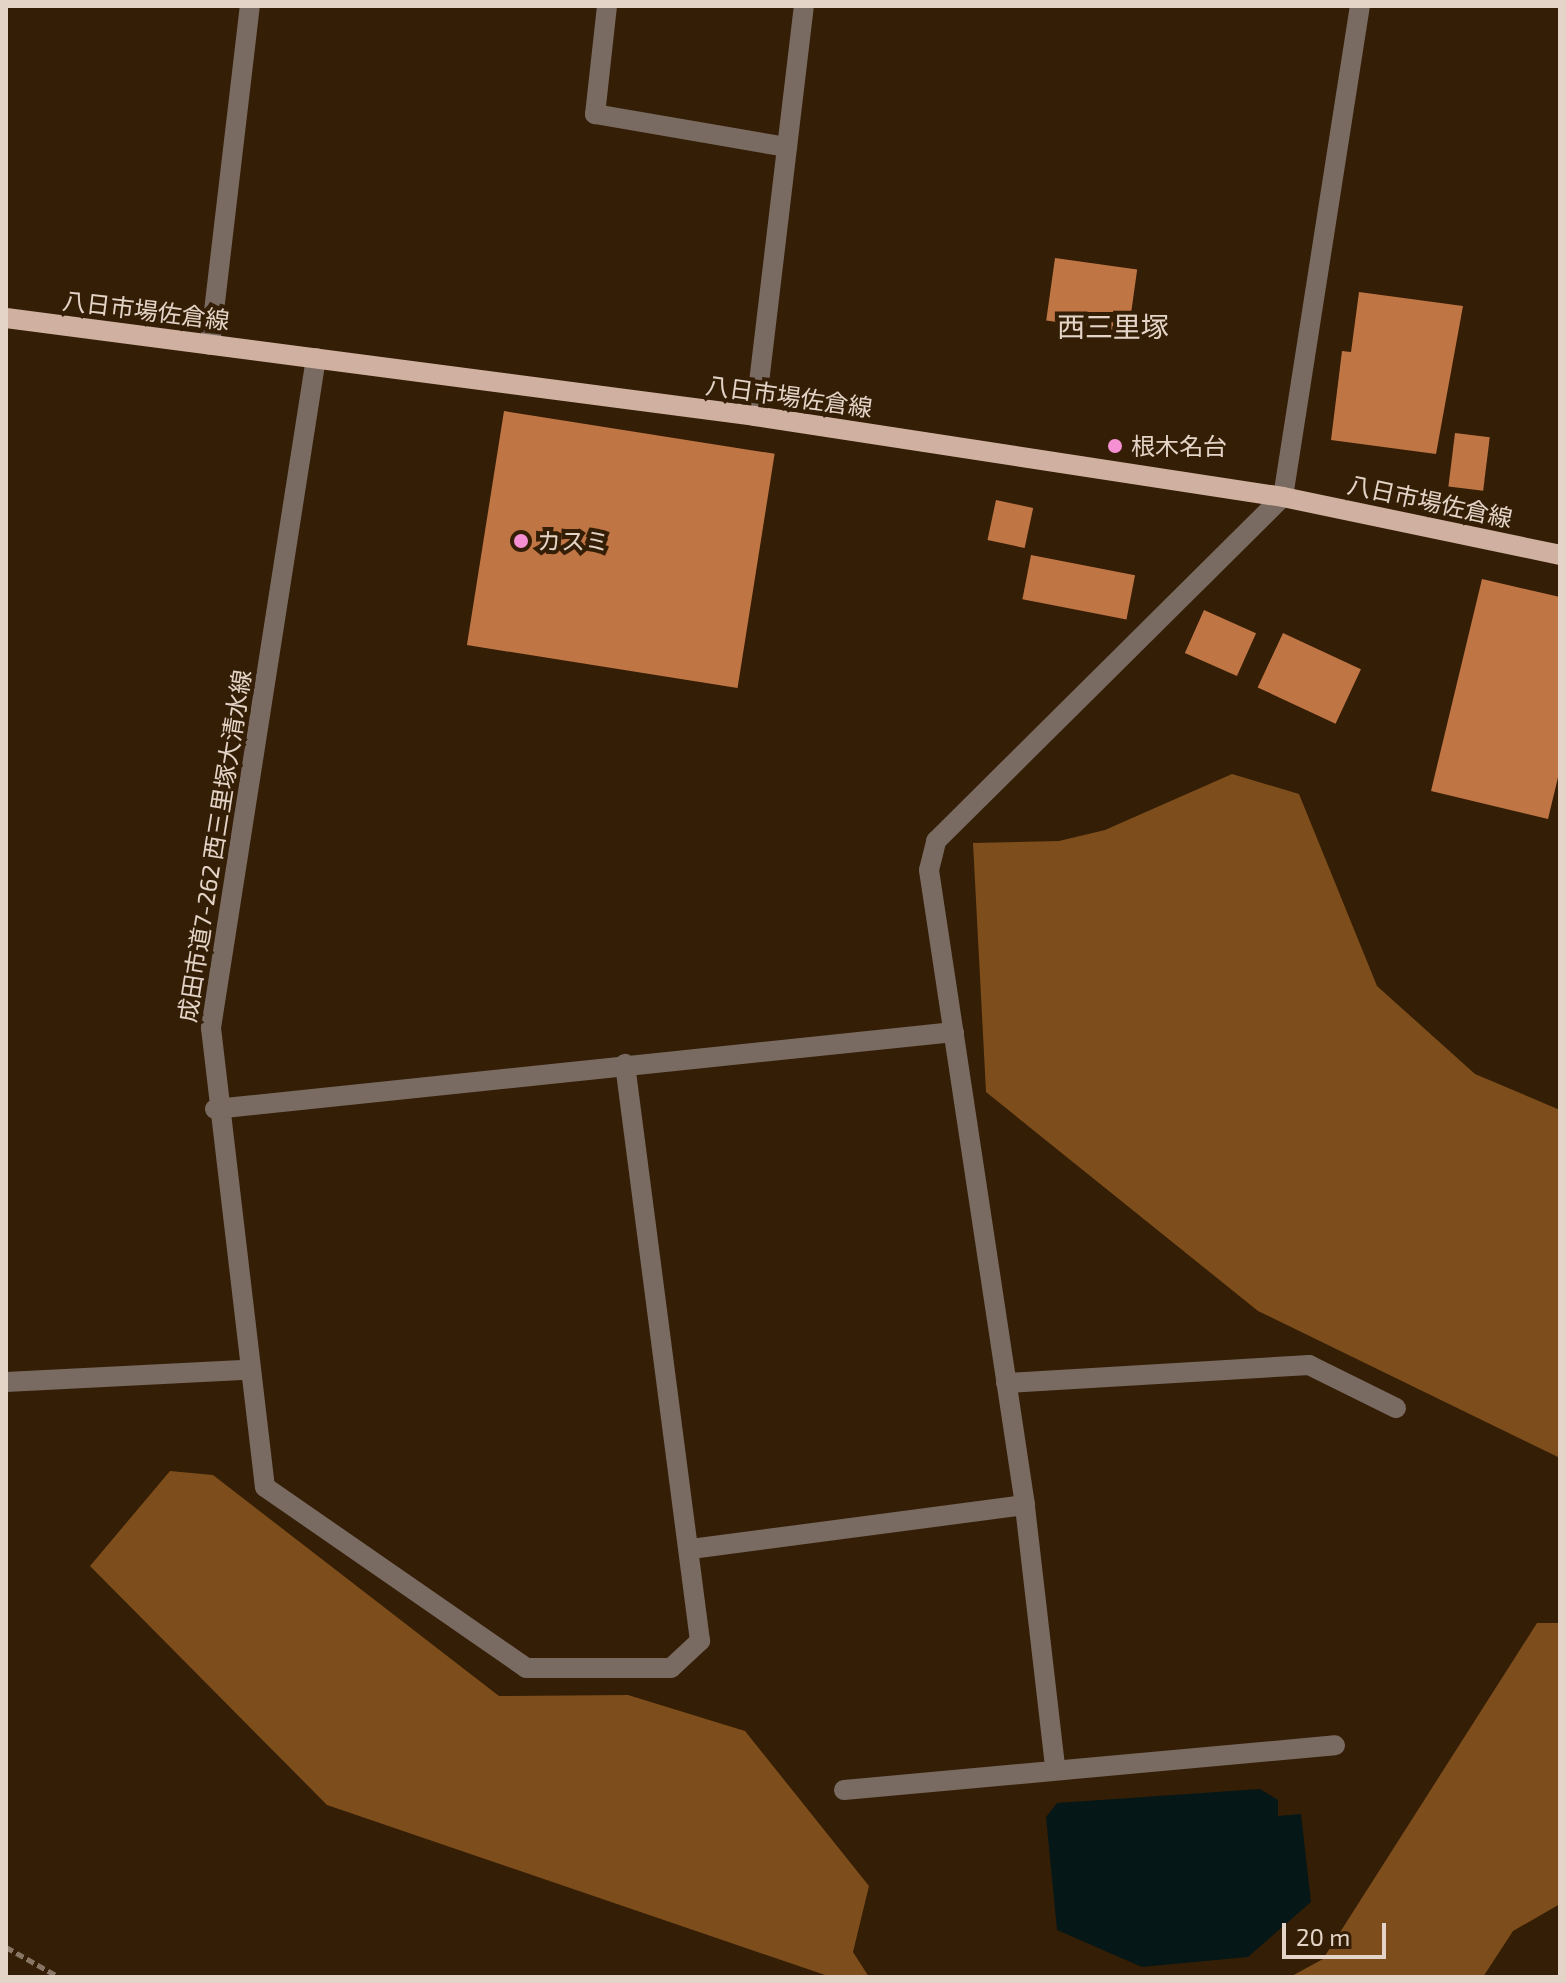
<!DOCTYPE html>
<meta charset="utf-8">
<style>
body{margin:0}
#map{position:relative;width:1566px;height:1983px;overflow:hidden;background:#341e06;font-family:"Exo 2","Noto Sans JP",sans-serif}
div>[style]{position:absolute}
.forest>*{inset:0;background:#7d4d1b}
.water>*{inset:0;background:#061717}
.building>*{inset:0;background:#c07544;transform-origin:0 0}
.path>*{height:5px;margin-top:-2.5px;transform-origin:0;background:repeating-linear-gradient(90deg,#897563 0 8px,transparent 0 12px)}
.minor>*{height:20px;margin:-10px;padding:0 10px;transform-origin:10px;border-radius:10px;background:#796a62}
.major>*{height:20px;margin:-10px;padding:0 10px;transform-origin:10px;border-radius:10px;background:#d0b1a1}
.dots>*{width:22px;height:22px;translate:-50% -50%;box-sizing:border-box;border:4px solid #341e06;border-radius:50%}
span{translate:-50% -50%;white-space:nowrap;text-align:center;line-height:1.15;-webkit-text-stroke:8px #341e06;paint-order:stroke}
.street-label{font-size:24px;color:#e4d4c7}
.poi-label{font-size:24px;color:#e4d4c7}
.left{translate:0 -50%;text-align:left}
.quarter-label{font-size:28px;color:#e4d4c7}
.frame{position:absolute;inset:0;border:8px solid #e4d4c7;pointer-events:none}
.scale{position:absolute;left:1282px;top:1923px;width:104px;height:36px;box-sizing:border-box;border:4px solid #e4d4c7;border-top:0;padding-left:10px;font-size:24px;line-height:28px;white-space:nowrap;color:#e4d4c7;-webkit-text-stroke:6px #341e06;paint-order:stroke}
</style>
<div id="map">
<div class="forest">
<div style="clip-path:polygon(1232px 774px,1299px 794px,1377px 986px,1475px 1074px,1560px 1110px,1560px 1458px,1258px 1311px,986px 1092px,973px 843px,1059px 841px,1105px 830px)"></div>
<div style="clip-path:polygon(170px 1471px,213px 1475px,499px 1696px,628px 1695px,745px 1731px,869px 1886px,853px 1952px,869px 1977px,831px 1977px,327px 1805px,90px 1566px)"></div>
<div style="clip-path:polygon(1537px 1623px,1560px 1623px,1560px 1904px,1513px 1931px,1483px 1977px,1290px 1977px,1323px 1959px)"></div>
</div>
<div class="water">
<div style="clip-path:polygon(1260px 1789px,1278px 1800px,1278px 1816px,1301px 1814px,1311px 1902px,1248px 1957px,1142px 1967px,1057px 1930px,1046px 1817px,1057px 1803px)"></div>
</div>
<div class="building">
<div style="left:1055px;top:258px;width:83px;height:63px;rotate:8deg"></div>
<div style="clip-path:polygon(1359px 292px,1463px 306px,1436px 454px,1331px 440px,1342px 351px,1351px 352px)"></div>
<div style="left:504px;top:411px;width:274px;height:237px;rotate:9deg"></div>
<div style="left:1455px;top:433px;width:35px;height:54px;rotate:7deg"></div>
<div style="left:996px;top:500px;width:38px;height:41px;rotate:12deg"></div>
<div style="left:1031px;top:555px;width:106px;height:45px;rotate:11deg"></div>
<div style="clip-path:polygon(1482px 579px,1560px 597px,1560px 769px,1548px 819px,1431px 791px)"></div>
<div style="left:1204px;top:610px;width:57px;height:47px;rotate:24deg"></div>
<div style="left:1283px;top:633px;width:86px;height:60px;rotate:25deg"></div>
</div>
<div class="path">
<div style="left:6px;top:1947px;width:61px;rotate:29.5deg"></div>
</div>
<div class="minor">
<div style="left:607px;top:6px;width:109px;rotate:96.3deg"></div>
<div style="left:595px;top:114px;width:195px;rotate:9.8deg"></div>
<div style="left:210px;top:345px;width:341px;rotate:-83.3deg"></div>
<div style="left:316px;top:358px;width:678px;rotate:98.91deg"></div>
<div style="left:211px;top:1028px;width:462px;rotate:83.3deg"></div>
<div style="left:265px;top:1487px;width:318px;rotate:34.7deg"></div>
<div style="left:526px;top:1668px;width:145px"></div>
<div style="left:671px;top:1668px;width:40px;rotate:-43deg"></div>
<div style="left:700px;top:1641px;width:582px;rotate:-97.41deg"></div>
<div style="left:755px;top:416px;width:413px;rotate:-83.2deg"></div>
<div style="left:215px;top:1109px;width:743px;rotate:-5.95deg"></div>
<div style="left:6px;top:1382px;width:241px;rotate:-2.9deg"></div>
<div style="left:1006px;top:1383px;width:304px;rotate:-3.4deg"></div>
<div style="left:1309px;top:1365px;width:97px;rotate:26.3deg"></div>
<div style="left:691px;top:1549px;width:337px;rotate:-7.5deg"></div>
<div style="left:1055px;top:1766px;width:263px;rotate:-96.6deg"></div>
<div style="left:1025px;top:1505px;width:642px;rotate:-98.6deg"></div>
<div style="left:929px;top:870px;width:30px;rotate:-76deg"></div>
<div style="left:936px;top:841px;width:489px;rotate:-44.8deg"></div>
<div style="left:1283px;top:497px;width:497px;rotate:-81.1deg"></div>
<div style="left:844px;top:1790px;width:493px;rotate:-5.2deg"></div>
</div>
<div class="major">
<div style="left:6px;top:318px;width:755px;rotate:7.45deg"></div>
<div style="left:755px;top:416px;width:534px;rotate:8.72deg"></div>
<div style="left:1283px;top:497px;width:283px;rotate:11.8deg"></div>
</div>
<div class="dots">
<div style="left:1115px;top:446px;background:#f591d2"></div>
<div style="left:521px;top:541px;background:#f591d2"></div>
</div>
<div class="street-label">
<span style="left:146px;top:310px;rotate:7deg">八日市場佐倉線</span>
<span style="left:789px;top:396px;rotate:8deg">八日市場佐倉線</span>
<span style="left:1430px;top:501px;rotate:12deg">八日市場佐倉線</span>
<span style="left:214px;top:846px;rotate:-81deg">成田市道7-262 西三里塚大清水線</span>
</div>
<div class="poi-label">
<span class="left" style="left:1131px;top:446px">根木名台</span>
<span class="left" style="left:537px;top:541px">カスミ</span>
</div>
<div class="quarter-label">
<span style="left:1113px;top:326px">西三里塚</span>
</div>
<div class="frame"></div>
<div class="scale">20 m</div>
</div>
